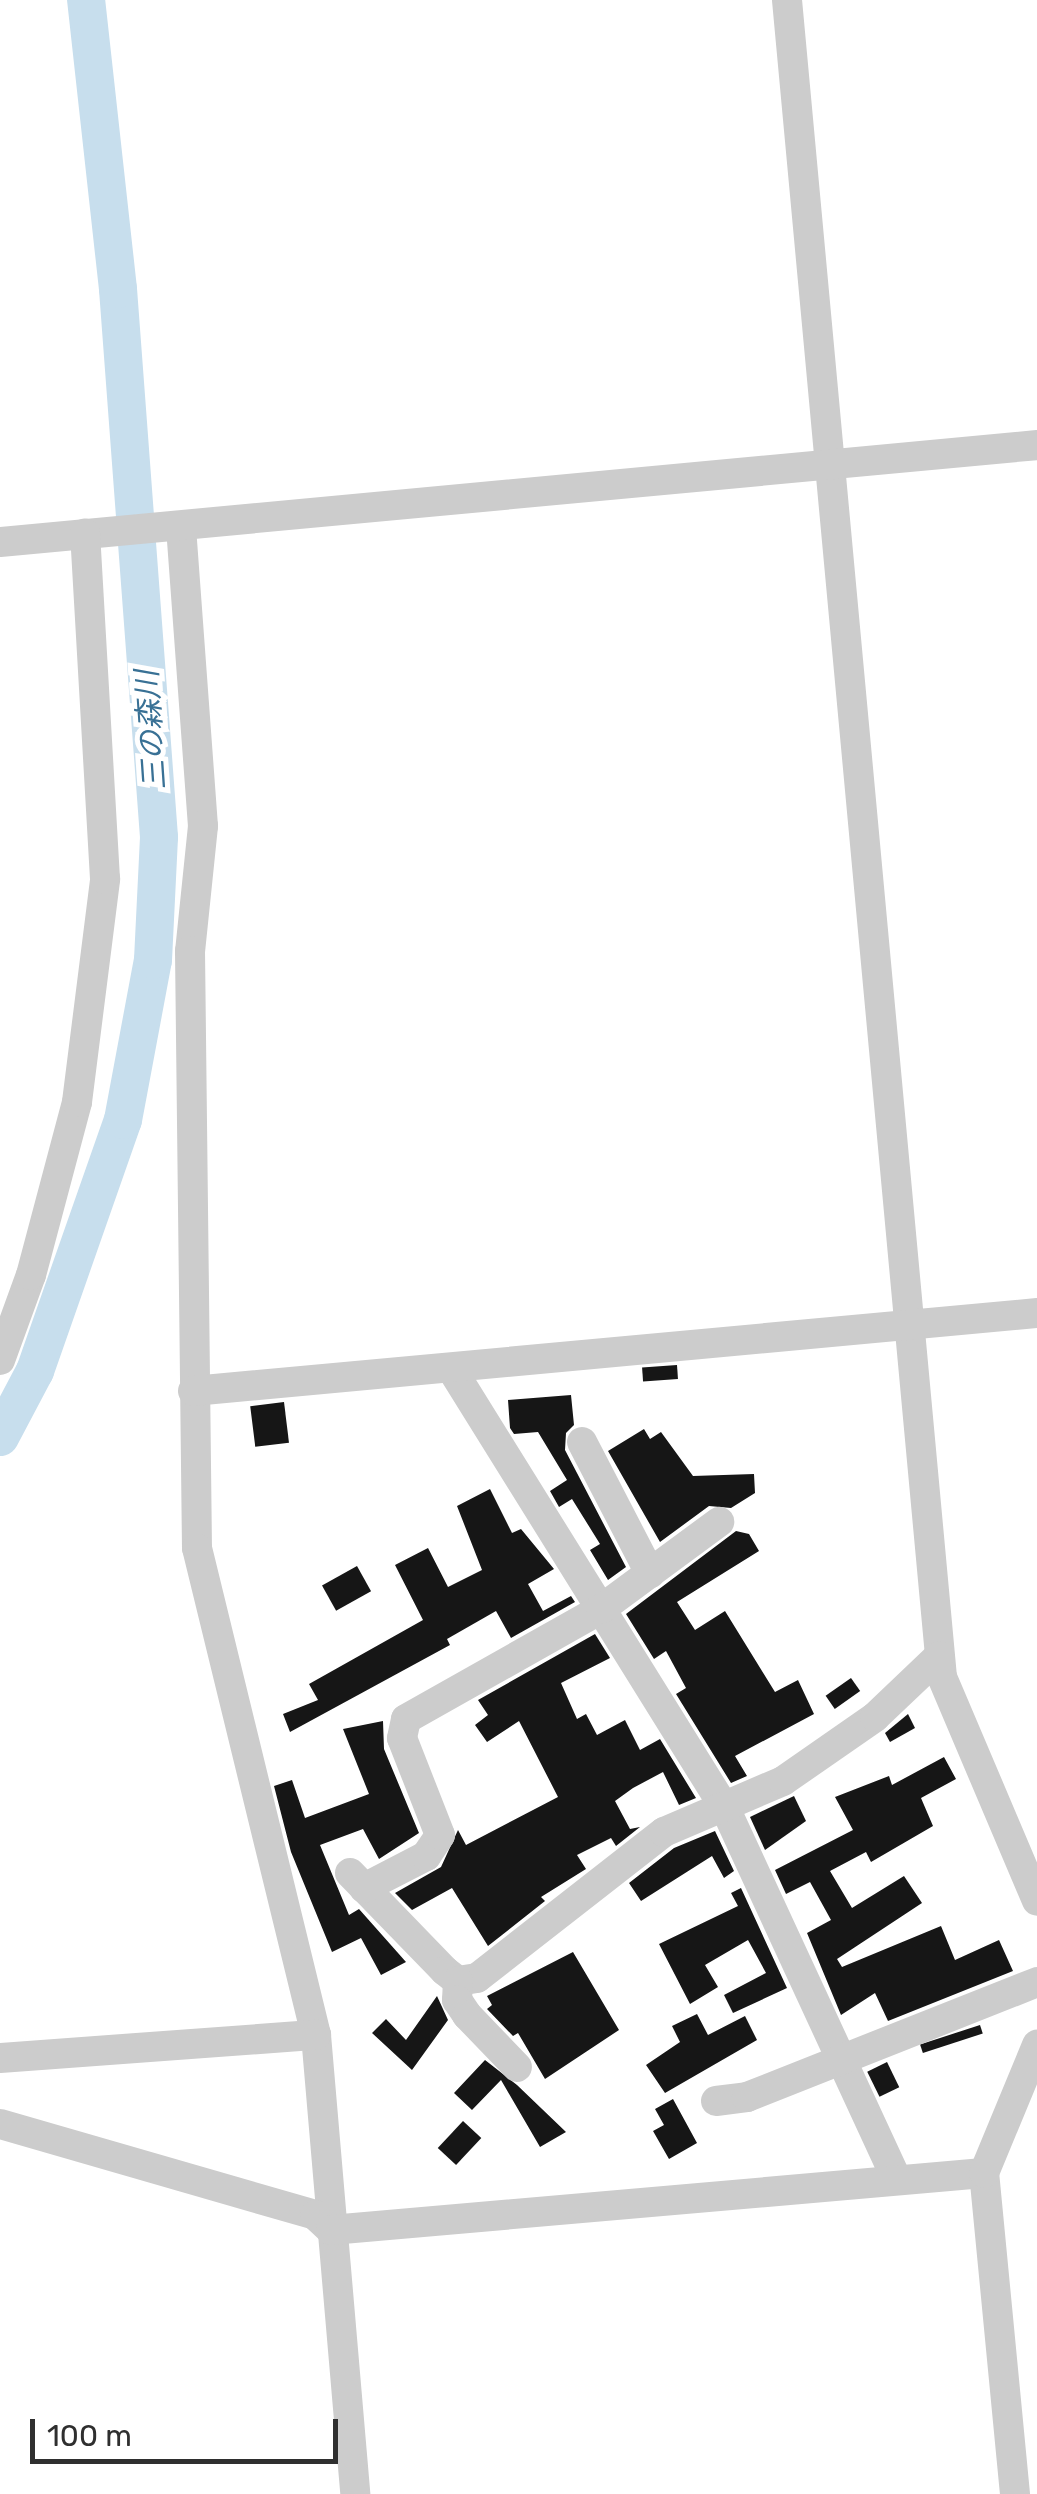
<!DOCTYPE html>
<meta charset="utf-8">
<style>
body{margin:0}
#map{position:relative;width:1037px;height:2494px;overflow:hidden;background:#fff;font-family:Rubik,"Noto Sans JP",sans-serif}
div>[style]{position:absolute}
.river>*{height:38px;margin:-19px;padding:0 19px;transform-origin:19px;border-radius:19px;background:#c7deed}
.building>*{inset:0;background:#161616;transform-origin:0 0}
.minor>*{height:30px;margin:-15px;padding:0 15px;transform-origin:15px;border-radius:15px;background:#ccc}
span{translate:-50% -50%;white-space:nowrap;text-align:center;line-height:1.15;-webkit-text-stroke:10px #fff;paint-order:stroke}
.water-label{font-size:30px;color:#397195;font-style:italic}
.scale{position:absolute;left:30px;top:2419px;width:308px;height:45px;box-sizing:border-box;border:5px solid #2f2f2f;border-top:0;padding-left:12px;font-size:30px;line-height:35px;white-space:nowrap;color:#2f2f2f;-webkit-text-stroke:8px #fff;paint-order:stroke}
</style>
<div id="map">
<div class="river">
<div style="left:0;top:1437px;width:75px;rotate:-62.1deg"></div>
<div style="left:35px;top:1371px;width:266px;rotate:-70.7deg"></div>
<div style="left:123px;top:1120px;width:163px;rotate:-79.4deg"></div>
<div style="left:153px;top:960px;width:123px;rotate:-87.2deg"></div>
<div style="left:159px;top:837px;width:550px;rotate:-94.28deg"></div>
<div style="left:118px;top:289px;width:291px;rotate:-96.3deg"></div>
</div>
<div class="building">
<div style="left:677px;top:1365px;width:14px;height:35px;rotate:86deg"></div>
<div style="clip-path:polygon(571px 1395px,574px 1425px,566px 1433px,565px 1450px,626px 1567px,608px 1580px,590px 1550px,600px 1544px,572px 1499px,559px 1507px,550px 1491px,567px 1480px,538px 1432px,514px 1434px,510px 1428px,508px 1400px)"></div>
<div style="left:284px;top:1402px;width:41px;height:34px;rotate:83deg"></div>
<div style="clip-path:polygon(644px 1429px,650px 1439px,661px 1432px,693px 1476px,754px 1474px,755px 1493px,731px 1508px,709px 1506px,660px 1542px,608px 1451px)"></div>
<div style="clip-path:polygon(490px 1489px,512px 1533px,521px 1529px,554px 1569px,528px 1584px,543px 1611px,571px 1596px,575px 1602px,511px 1638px,496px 1611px,447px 1639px,450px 1645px,290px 1732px,283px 1714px,318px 1700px,309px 1684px,423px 1620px,395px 1565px,428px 1548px,448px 1587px,482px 1570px,457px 1506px)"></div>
<div style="clip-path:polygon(736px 1531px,749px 1534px,759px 1551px,677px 1602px,695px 1630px,725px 1611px,775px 1692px,798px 1680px,814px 1714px,735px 1756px,747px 1776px,731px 1783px,676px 1694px,686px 1688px,666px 1651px,654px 1659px,626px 1614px)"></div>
<div style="left:357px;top:1566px;width:29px;height:40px;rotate:61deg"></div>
<div style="clip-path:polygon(595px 1634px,610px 1658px,561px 1683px,577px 1719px,586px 1714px,597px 1735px,625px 1720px,640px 1750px,660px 1739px,696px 1798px,679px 1805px,663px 1772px,633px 1788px,615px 1801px,630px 1829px,640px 1827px,616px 1846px,611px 1838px,577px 1855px,586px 1869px,541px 1897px,545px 1901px,488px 1946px,452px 1888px,412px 1910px,395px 1893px,441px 1867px,458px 1830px,466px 1845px,558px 1797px,519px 1721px,487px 1742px,475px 1725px,488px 1715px,478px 1700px)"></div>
<div style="left:851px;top:1678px;width:16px;height:31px;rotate:55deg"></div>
<div style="clip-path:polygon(908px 1714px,915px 1728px,890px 1742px,885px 1733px)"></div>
<div style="clip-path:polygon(383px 1721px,384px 1749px,419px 1833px,379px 1859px,363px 1829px,320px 1845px,349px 1915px,359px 1909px,406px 1962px,381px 1975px,361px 1938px,332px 1952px,291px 1852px,274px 1786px,292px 1780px,305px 1818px,369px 1794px,343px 1729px)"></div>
<div style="clip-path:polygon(944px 1757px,956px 1779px,921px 1798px,933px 1826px,871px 1862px,866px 1852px,830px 1871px,852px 1908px,904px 1876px,922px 1903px,837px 1959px,842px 1967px,941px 1926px,955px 1960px,999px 1940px,1013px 1971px,888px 2021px,875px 1993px,841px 2015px,807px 1933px,831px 1920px,810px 1882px,786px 1894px,775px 1870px,853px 1830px,835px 1797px,889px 1776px,892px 1785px)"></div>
<div style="clip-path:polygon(794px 1796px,806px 1821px,765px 1850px,750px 1817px)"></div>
<div style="clip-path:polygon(715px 1831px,734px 1871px,724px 1878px,712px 1856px,641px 1901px,629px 1883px,674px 1848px)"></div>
<div style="clip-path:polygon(741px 1888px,787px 1988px,733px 2013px,724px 1995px,766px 1973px,748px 1940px,705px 1965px,718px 1987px,690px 2004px,659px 1944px,738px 1906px,731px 1893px)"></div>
<div style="clip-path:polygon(573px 1952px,619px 2030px,545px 2079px,518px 2033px,513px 2036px,487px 2009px,492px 2005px,487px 1996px)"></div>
<div style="clip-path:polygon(437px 1996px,448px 2020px,412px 2070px,372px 2033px,386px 2019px,406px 2040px)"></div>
<div style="clip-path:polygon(697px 2014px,708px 2035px,745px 2016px,757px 2040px,665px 2093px,646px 2065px,680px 2042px,672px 2026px)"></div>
<div style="left:980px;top:2025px;width:9px;height:63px;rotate:72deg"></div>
<div style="clip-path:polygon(485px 2060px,517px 2085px,566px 2132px,540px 2147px,501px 2080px,472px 2110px,454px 2093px)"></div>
<div style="left:887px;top:2062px;width:28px;height:22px;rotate:64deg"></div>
<div style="clip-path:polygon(673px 2099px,697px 2143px,669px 2159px,653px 2131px,664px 2125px,655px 2109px)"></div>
<div style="left:463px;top:2121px;width:25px;height:37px;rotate:43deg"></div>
</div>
<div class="minor">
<div style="left:787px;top:0;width:1684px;rotate:84.72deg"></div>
<div style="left:942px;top:1677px;width:243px;rotate:67deg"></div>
<div style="left:181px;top:527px;width:300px;rotate:85.8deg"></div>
<div style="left:203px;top:826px;width:126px;rotate:95.9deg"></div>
<div style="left:190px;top:951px;width:597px;rotate:89.33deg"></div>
<div style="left:197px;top:1548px;width:501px;rotate:76.27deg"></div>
<div style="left:316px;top:2035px;width:461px;rotate:85.1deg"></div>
<div style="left:0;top:542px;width:1042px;rotate:-5.34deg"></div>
<div style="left:0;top:1360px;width:90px;rotate:-70deg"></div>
<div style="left:31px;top:1275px;width:179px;rotate:-75.1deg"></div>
<div style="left:77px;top:1102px;width:225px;rotate:-82.8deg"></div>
<div style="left:105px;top:879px;width:346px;rotate:-93.3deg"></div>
<div style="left:451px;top:1368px;width:521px;rotate:58.11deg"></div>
<div style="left:726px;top:1810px;width:405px;rotate:65.2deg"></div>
<div style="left:193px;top:1391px;width:848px;rotate:-5.28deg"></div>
<div style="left:582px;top:1442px;width:148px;rotate:62.6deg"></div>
<div style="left:350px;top:1873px;width:136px;rotate:45.9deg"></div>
<div style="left:445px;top:1971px;width:16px;rotate:38deg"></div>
<div style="left:458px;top:1981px;width:19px;rotate:-9deg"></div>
<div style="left:477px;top:1978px;width:237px;rotate:-38deg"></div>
<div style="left:664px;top:1832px;width:129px;rotate:-23.2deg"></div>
<div style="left:783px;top:1781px;width:112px;rotate:-34.8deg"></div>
<div style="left:875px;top:1717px;width:88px;rotate:-43.6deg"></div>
<div style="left:364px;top:1888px;width:70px;rotate:-27.3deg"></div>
<div style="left:426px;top:1856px;width:25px;rotate:-56deg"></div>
<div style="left:440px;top:1835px;width:104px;rotate:-111.4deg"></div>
<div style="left:402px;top:1738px;width:19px;rotate:-78deg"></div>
<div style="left:406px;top:1719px;width:224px;rotate:-29.4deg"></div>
<div style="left:601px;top:1609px;width:147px;rotate:-36.4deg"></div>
<div style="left:458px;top:1981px;width:19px;rotate:93deg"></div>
<div style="left:457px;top:2000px;width:18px;rotate:56deg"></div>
<div style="left:467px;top:2015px;width:72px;rotate:46.1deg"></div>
<div style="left:0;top:2058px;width:317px;rotate:-4.2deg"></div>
<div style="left:716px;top:2101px;width:31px;rotate:-7deg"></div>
<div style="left:747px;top:2097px;width:312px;rotate:-21.6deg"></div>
<div style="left:0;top:2124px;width:328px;rotate:16.1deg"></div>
<div style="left:315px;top:2215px;width:22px;rotate:43deg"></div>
<div style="left:331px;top:2230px;width:655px;rotate:-4.99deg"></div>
<div style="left:1015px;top:2494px;width:322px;rotate:-95.5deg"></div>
<div style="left:984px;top:2173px;width:139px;rotate:-67.5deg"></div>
</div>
<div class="water-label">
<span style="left:151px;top:730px;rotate:-94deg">三の森川</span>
</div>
<div class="scale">100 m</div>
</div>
